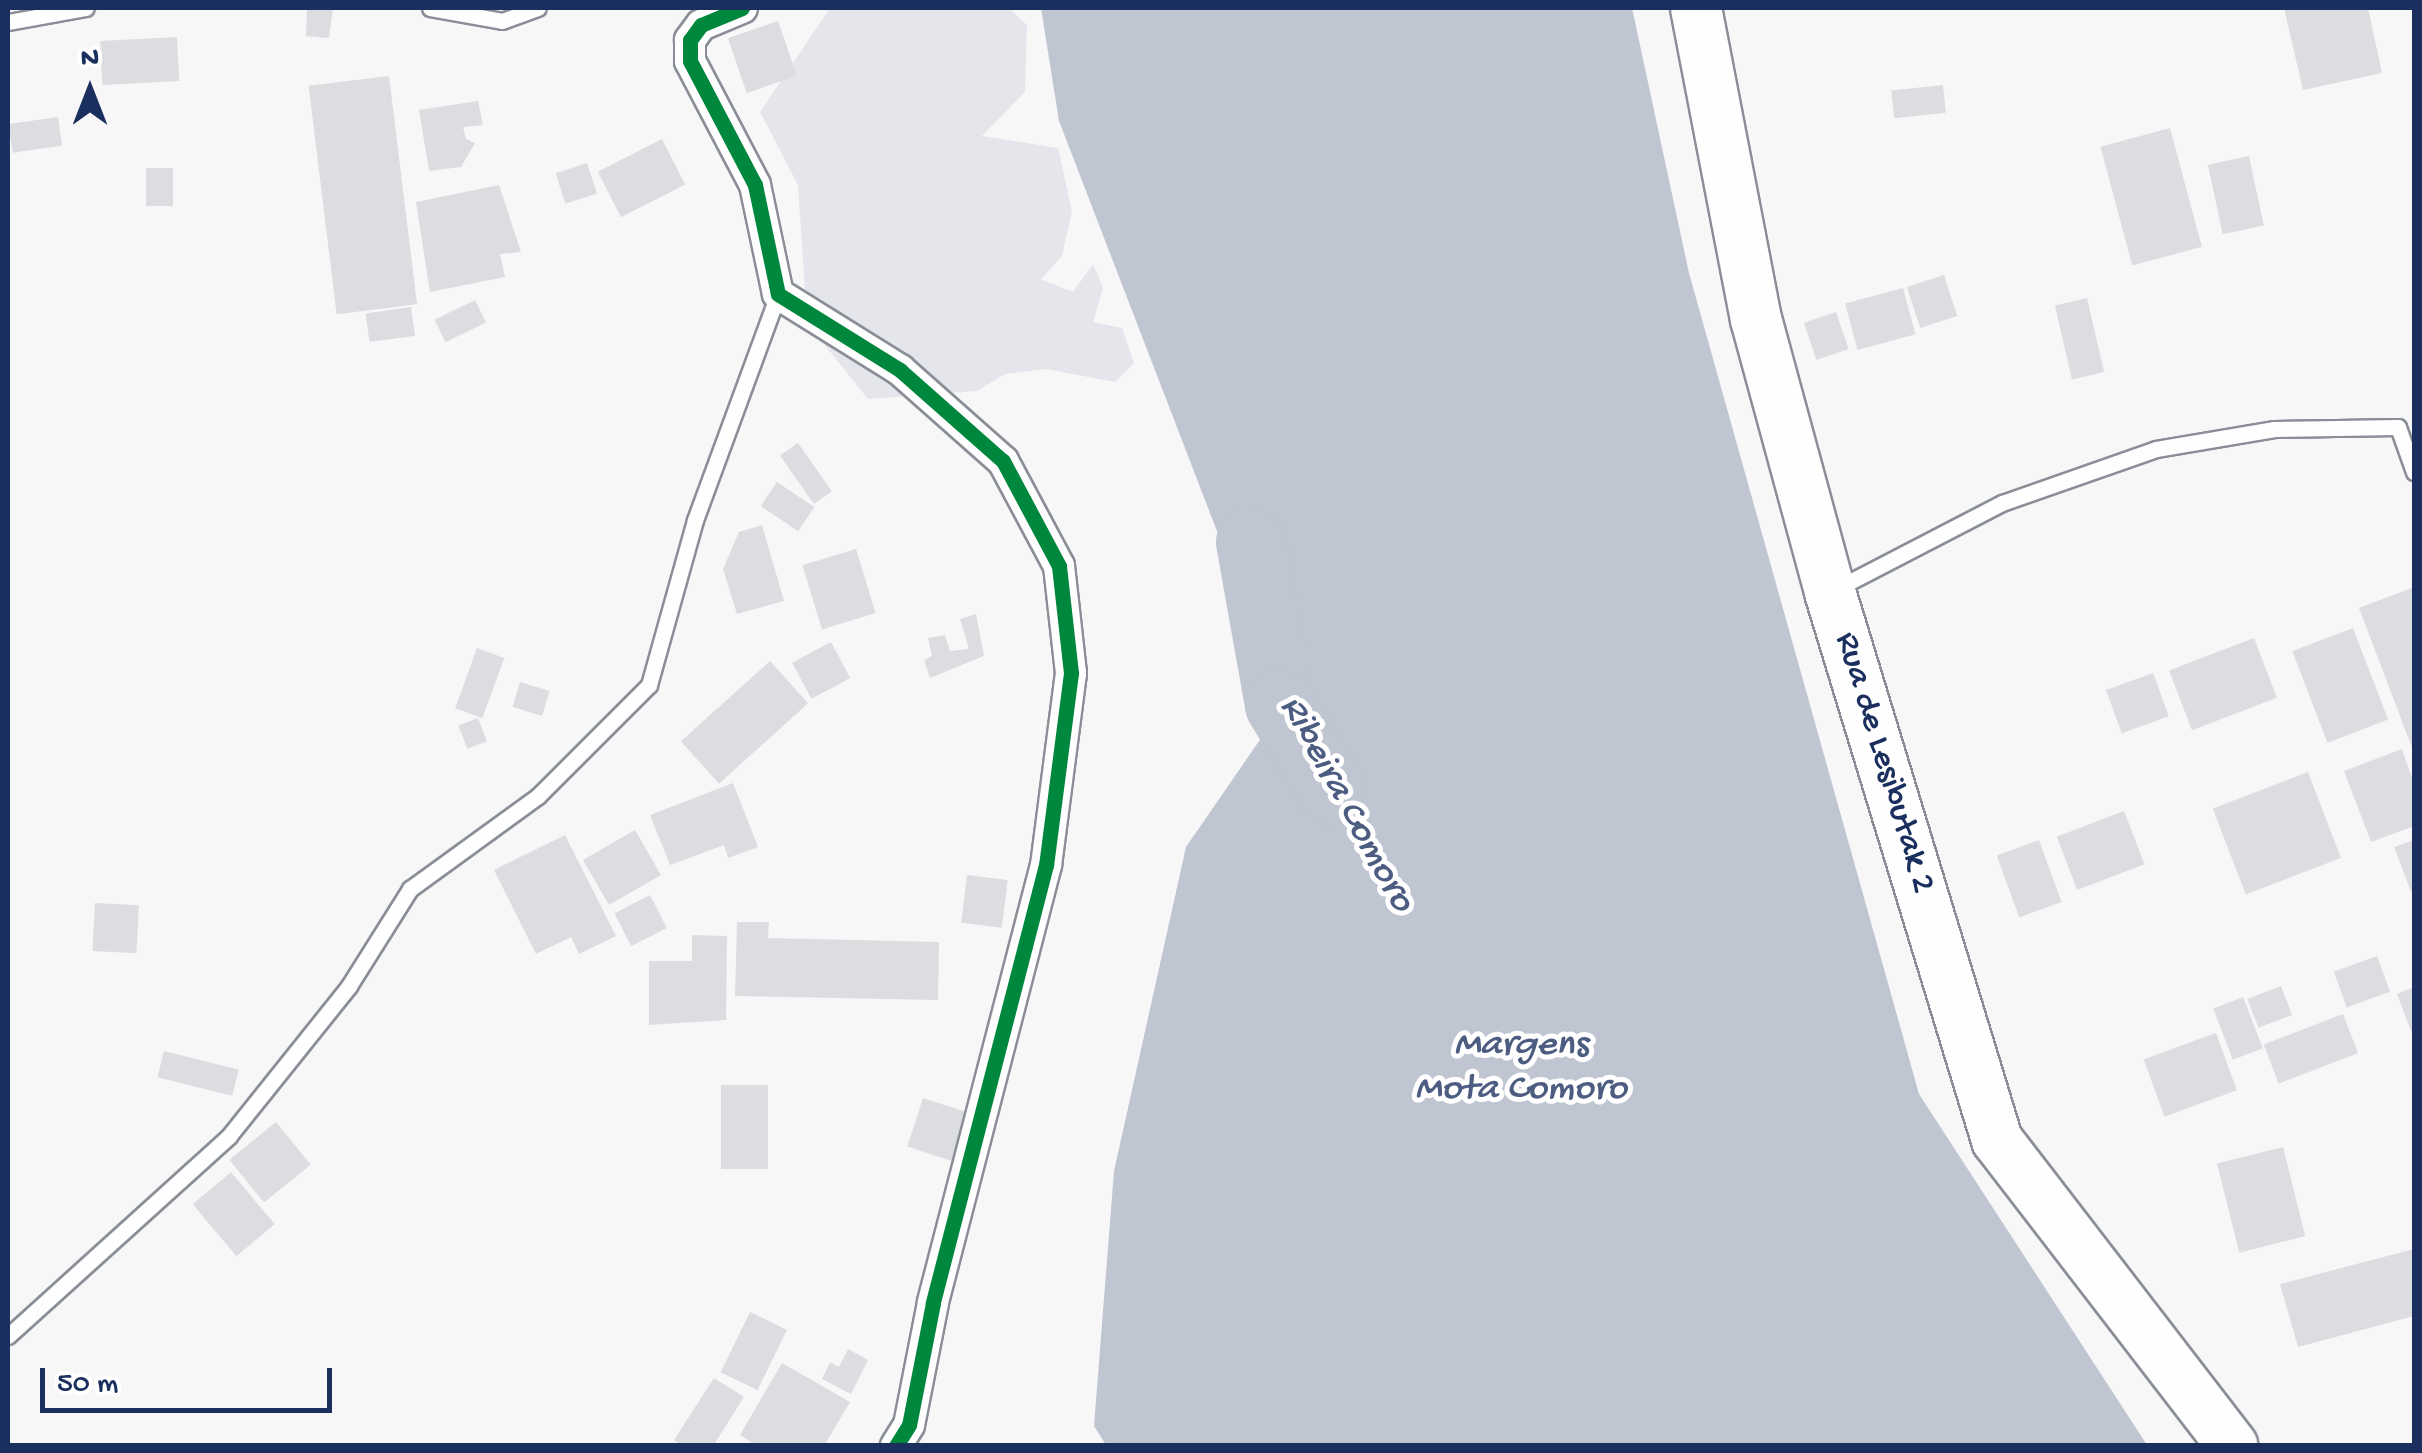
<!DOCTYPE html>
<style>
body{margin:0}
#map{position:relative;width:2422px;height:1453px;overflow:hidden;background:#f7f7f8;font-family:"Gochi Hand",sans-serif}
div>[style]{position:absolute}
.green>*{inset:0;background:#e5e6ec}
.water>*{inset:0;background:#c0c5d2}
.river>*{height:70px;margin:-35px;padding:0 35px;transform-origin:35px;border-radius:35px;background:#c0c5d2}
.building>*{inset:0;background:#dcdde0;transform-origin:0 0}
.roads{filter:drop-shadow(2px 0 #8a8e97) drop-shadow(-2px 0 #8a8e97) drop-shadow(0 2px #8a8e97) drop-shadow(0 -2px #8a8e97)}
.lane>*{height:15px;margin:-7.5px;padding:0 7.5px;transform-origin:7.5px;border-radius:7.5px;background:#fefefe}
.street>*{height:30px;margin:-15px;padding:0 15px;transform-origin:15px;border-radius:15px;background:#fefefe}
.primary>*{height:50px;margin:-25px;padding:0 25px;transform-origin:25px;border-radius:25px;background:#fefefe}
.cycleway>*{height:15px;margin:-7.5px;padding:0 7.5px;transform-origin:7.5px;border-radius:7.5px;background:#00873e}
span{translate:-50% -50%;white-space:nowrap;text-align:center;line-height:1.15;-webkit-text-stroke:10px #fff;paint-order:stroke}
.street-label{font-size:35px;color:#1b2f5e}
.water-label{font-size:38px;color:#4d5c81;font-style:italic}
.frame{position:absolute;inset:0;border:10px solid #1b2f5e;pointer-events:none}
.north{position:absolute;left:40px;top:40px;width:100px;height:100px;-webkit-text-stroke:8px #fff;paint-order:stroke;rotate:0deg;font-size:28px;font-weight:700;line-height:40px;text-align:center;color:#1b2f5e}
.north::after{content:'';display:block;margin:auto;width:35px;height:45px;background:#1b2f5e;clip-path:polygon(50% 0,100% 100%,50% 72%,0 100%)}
.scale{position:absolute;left:40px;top:1368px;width:292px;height:45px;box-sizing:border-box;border:5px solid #1b2f5e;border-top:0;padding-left:12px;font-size:30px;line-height:35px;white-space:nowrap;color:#1b2f5e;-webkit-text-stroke:8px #fff;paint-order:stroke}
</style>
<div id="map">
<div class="green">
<div style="clip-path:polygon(830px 8px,1009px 8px,1027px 25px,1025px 92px,982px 136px,1058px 148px,1072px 211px,1062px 256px,1041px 279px,1073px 292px,1093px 264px,1103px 288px,1093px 322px,1122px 328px,1134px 363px,1115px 382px,1046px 369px,1005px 374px,977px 391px,868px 399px,807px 323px,798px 185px,760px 112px)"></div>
</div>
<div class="water">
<div style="clip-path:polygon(1041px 8px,1632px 8px,1689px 273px,1919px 1094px,2147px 1445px,1106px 1445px,1094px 1426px,1114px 1171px,1186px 847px,1306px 673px,1252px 622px,1059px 121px)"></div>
</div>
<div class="river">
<div style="left:1251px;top:542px;width:166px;rotate:79.9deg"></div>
<div style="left:1280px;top:705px;width:100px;rotate:58.8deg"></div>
</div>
<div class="building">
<div style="clip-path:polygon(307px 8px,333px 8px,329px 38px,306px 36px)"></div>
<div style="clip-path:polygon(2284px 8px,2368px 8px,2382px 73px,2303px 90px)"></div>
<div style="left:778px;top:21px;width:58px;height:53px;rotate:71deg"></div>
<div style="left:177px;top:37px;width:44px;height:77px;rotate:87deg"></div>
<div style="left:389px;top:76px;width:230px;height:81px;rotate:83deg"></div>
<div style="left:1943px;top:85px;width:28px;height:52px;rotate:84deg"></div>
<div style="clip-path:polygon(478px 101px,483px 125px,463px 127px,466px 139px,475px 143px,461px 167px,429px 171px,419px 110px)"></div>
<div style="left:58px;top:117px;width:29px;height:50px;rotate:82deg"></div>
<div style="left:2170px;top:128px;width:123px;height:72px;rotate:75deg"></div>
<div style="left:662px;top:139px;width:51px;height:72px;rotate:63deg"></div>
<div style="left:2249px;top:156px;width:71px;height:42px;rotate:78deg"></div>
<div style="left:587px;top:163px;width:32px;height:33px;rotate:72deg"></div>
<div style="left:146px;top:168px;width:27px;height:38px"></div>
<div style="clip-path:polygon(499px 185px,521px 252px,500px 254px,505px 277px,430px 292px,416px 202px)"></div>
<div style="left:1944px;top:275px;width:43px;height:39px;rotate:72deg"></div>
<div style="left:1903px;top:288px;width:48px;height:60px;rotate:75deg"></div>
<div style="left:2087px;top:298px;width:76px;height:33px;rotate:77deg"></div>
<div style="left:475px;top:300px;width:25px;height:45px;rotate:64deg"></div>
<div style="left:411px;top:307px;width:29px;height:46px;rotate:82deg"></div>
<div style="left:1836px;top:312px;width:39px;height:34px;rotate:71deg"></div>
<div style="left:798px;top:443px;width:59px;height:22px;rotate:55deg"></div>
<div style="left:777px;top:482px;width:45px;height:29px;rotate:34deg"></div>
<div style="clip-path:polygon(762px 525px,784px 601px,737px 614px,723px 569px,739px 532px)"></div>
<div style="left:856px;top:549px;width:67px;height:56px;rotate:73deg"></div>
<div style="clip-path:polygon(2414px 587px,2414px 753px,2359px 608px)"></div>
<div style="clip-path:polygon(976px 614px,984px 656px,930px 678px,924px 660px,932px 656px,928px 638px,945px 635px,950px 651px,969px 649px,960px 619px)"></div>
<div style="left:2353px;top:628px;width:98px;height:65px;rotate:69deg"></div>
<div style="left:2254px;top:638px;width:64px;height:91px;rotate:69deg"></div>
<div style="left:831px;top:642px;width:41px;height:44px;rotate:62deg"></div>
<div style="left:477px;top:648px;width:29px;height:64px;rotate:20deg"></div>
<div style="left:770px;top:661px;width:57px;height:120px;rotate:48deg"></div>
<div style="left:2153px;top:673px;width:46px;height:50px;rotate:70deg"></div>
<div style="left:520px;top:682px;width:31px;height:26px;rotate:17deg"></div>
<div style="left:478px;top:718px;width:25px;height:21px;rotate:69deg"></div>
<div style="clip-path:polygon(2402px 749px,2414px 784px,2414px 826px,2371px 842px,2344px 771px)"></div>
<div style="left:2308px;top:772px;width:92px;height:102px;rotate:69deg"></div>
<div style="clip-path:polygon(733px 783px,758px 847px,728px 858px,724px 845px,670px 865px,650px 815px)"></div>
<div style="left:2124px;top:811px;width:57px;height:72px;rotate:69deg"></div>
<div style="left:635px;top:830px;width:52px;height:60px;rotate:60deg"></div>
<div style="clip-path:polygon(565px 835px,616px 936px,579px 954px,571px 937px,536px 954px,494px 870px)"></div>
<div style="left:2039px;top:840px;width:66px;height:45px;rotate:70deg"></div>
<div style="clip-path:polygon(2414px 840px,2414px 890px,2411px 892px,2394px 847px)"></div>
<div style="left:967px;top:875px;width:41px;height:48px;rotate:7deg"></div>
<div style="left:650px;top:895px;width:37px;height:40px;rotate:63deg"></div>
<div style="left:95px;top:903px;width:44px;height:48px;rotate:3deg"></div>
<div style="clip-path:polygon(737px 922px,769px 922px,768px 938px,939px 942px,938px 1000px,735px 996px)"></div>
<div style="clip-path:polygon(692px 935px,727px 936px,726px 1020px,649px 1025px,649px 961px,692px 961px)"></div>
<div style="left:2377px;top:956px;width:38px;height:46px;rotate:70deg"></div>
<div style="left:2281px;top:986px;width:31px;height:36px;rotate:69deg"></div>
<div style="clip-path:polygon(2414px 987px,2414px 1039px,2397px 994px)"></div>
<div style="left:2243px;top:997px;width:55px;height:32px;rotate:69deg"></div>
<div style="left:2343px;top:1014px;width:42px;height:85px;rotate:69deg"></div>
<div style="left:2216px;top:1033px;width:61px;height:77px;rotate:70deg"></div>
<div style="left:164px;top:1051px;width:77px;height:27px;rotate:14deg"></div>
<div style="left:721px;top:1085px;width:47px;height:84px"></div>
<div style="left:923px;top:1098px;width:47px;height:51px;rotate:18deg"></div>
<div style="left:276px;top:1122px;width:55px;height:60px;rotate:51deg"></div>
<div style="left:2283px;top:1147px;width:92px;height:68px;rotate:76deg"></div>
<div style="left:231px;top:1172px;width:68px;height:50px;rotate:50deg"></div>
<div style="clip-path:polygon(2414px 1249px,2414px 1316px,2298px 1347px,2280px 1284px)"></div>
<div style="left:750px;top:1312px;width:41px;height:67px;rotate:26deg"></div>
<div style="clip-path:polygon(848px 1349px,868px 1360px,851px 1394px,822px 1379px,830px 1362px,839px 1367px)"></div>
<div style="clip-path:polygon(782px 1363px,850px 1402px,824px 1446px,757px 1446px,740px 1435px)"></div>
<div style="clip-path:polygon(714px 1378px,744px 1397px,713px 1446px,683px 1446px,674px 1440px)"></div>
</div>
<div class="roads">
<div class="lane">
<div style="left:430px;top:8px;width:73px;rotate:10.2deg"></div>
<div style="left:502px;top:21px;width:38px;rotate:-20deg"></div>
<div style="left:8px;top:22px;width:79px;rotate:-10.2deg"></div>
<div style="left:1838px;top:588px;width:185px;rotate:-27.4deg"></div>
<div style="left:2002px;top:503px;width:163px;rotate:-19.3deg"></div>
<div style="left:2156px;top:449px;width:120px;rotate:-9.6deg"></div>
<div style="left:2274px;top:429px;width:124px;rotate:-0.9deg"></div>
<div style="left:2398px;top:427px;width:48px;rotate:70.4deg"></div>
<div style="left:8px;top:1336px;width:298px;rotate:-42.1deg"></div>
<div style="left:229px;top:1136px;width:192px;rotate:-51.3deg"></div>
<div style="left:349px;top:986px;width:115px;rotate:-57.8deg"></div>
<div style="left:410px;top:889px;width:158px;rotate:-36deg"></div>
<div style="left:538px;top:796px;width:157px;rotate:-45deg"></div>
<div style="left:649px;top:685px;width:171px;rotate:-74.4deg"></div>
<div style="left:695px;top:520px;width:241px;rotate:-69.8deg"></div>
</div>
<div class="street">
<div style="left:742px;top:8px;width:44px;rotate:157.5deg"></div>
<div style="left:701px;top:25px;width:19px;rotate:126deg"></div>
<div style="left:690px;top:40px;width:21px;rotate:90deg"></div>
<div style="left:690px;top:61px;width:140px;rotate:62.3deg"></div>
<div style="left:755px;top:185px;width:111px;rotate:78.1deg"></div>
<div style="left:778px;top:294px;width:144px;rotate:31.9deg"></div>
<div style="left:900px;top:370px;width:137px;rotate:41.5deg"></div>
<div style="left:1003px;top:461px;width:119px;rotate:61.9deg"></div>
<div style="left:1059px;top:566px;width:108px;rotate:83.6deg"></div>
<div style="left:1071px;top:673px;width:194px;rotate:97.4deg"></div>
<div style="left:1046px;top:865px;width:452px;rotate:104.5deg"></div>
<div style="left:933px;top:1303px;width:124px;rotate:101.1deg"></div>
<div style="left:909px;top:1425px;width:25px;rotate:122deg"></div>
</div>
<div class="primary">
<div style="left:1696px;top:8px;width:317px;rotate:79.1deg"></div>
<div style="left:1756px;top:319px;width:283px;rotate:74.8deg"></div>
<div style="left:1830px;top:592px;width:573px;rotate:73.05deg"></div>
<div style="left:1997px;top:1140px;width:386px;rotate:52.4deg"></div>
</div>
</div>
<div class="cycleway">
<div style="left:742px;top:8px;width:44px;rotate:157.5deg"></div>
<div style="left:701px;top:25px;width:19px;rotate:126deg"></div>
<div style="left:690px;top:40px;width:21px;rotate:90deg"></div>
<div style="left:690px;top:61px;width:140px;rotate:62.3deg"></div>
<div style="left:755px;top:185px;width:111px;rotate:78.1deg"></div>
<div style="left:778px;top:294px;width:144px;rotate:31.9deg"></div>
<div style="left:900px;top:370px;width:137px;rotate:41.5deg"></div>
<div style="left:1003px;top:461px;width:119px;rotate:61.9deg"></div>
<div style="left:1059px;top:566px;width:108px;rotate:83.6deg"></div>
<div style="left:1071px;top:673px;width:194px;rotate:97.4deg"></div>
<div style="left:1046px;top:865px;width:452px;rotate:104.5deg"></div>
<div style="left:933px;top:1303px;width:124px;rotate:101.1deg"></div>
<div style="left:909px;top:1425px;width:25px;rotate:122deg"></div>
</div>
<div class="street-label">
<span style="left:1883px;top:763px;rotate:73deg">Rua de Lesibutak 2</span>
</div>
<div class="water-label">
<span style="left:1345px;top:805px;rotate:61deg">Ribeira Comoro</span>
<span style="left:1521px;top:1069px">Margens<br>Mota Comoro</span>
</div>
<div class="frame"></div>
<div class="north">N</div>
<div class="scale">50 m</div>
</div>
